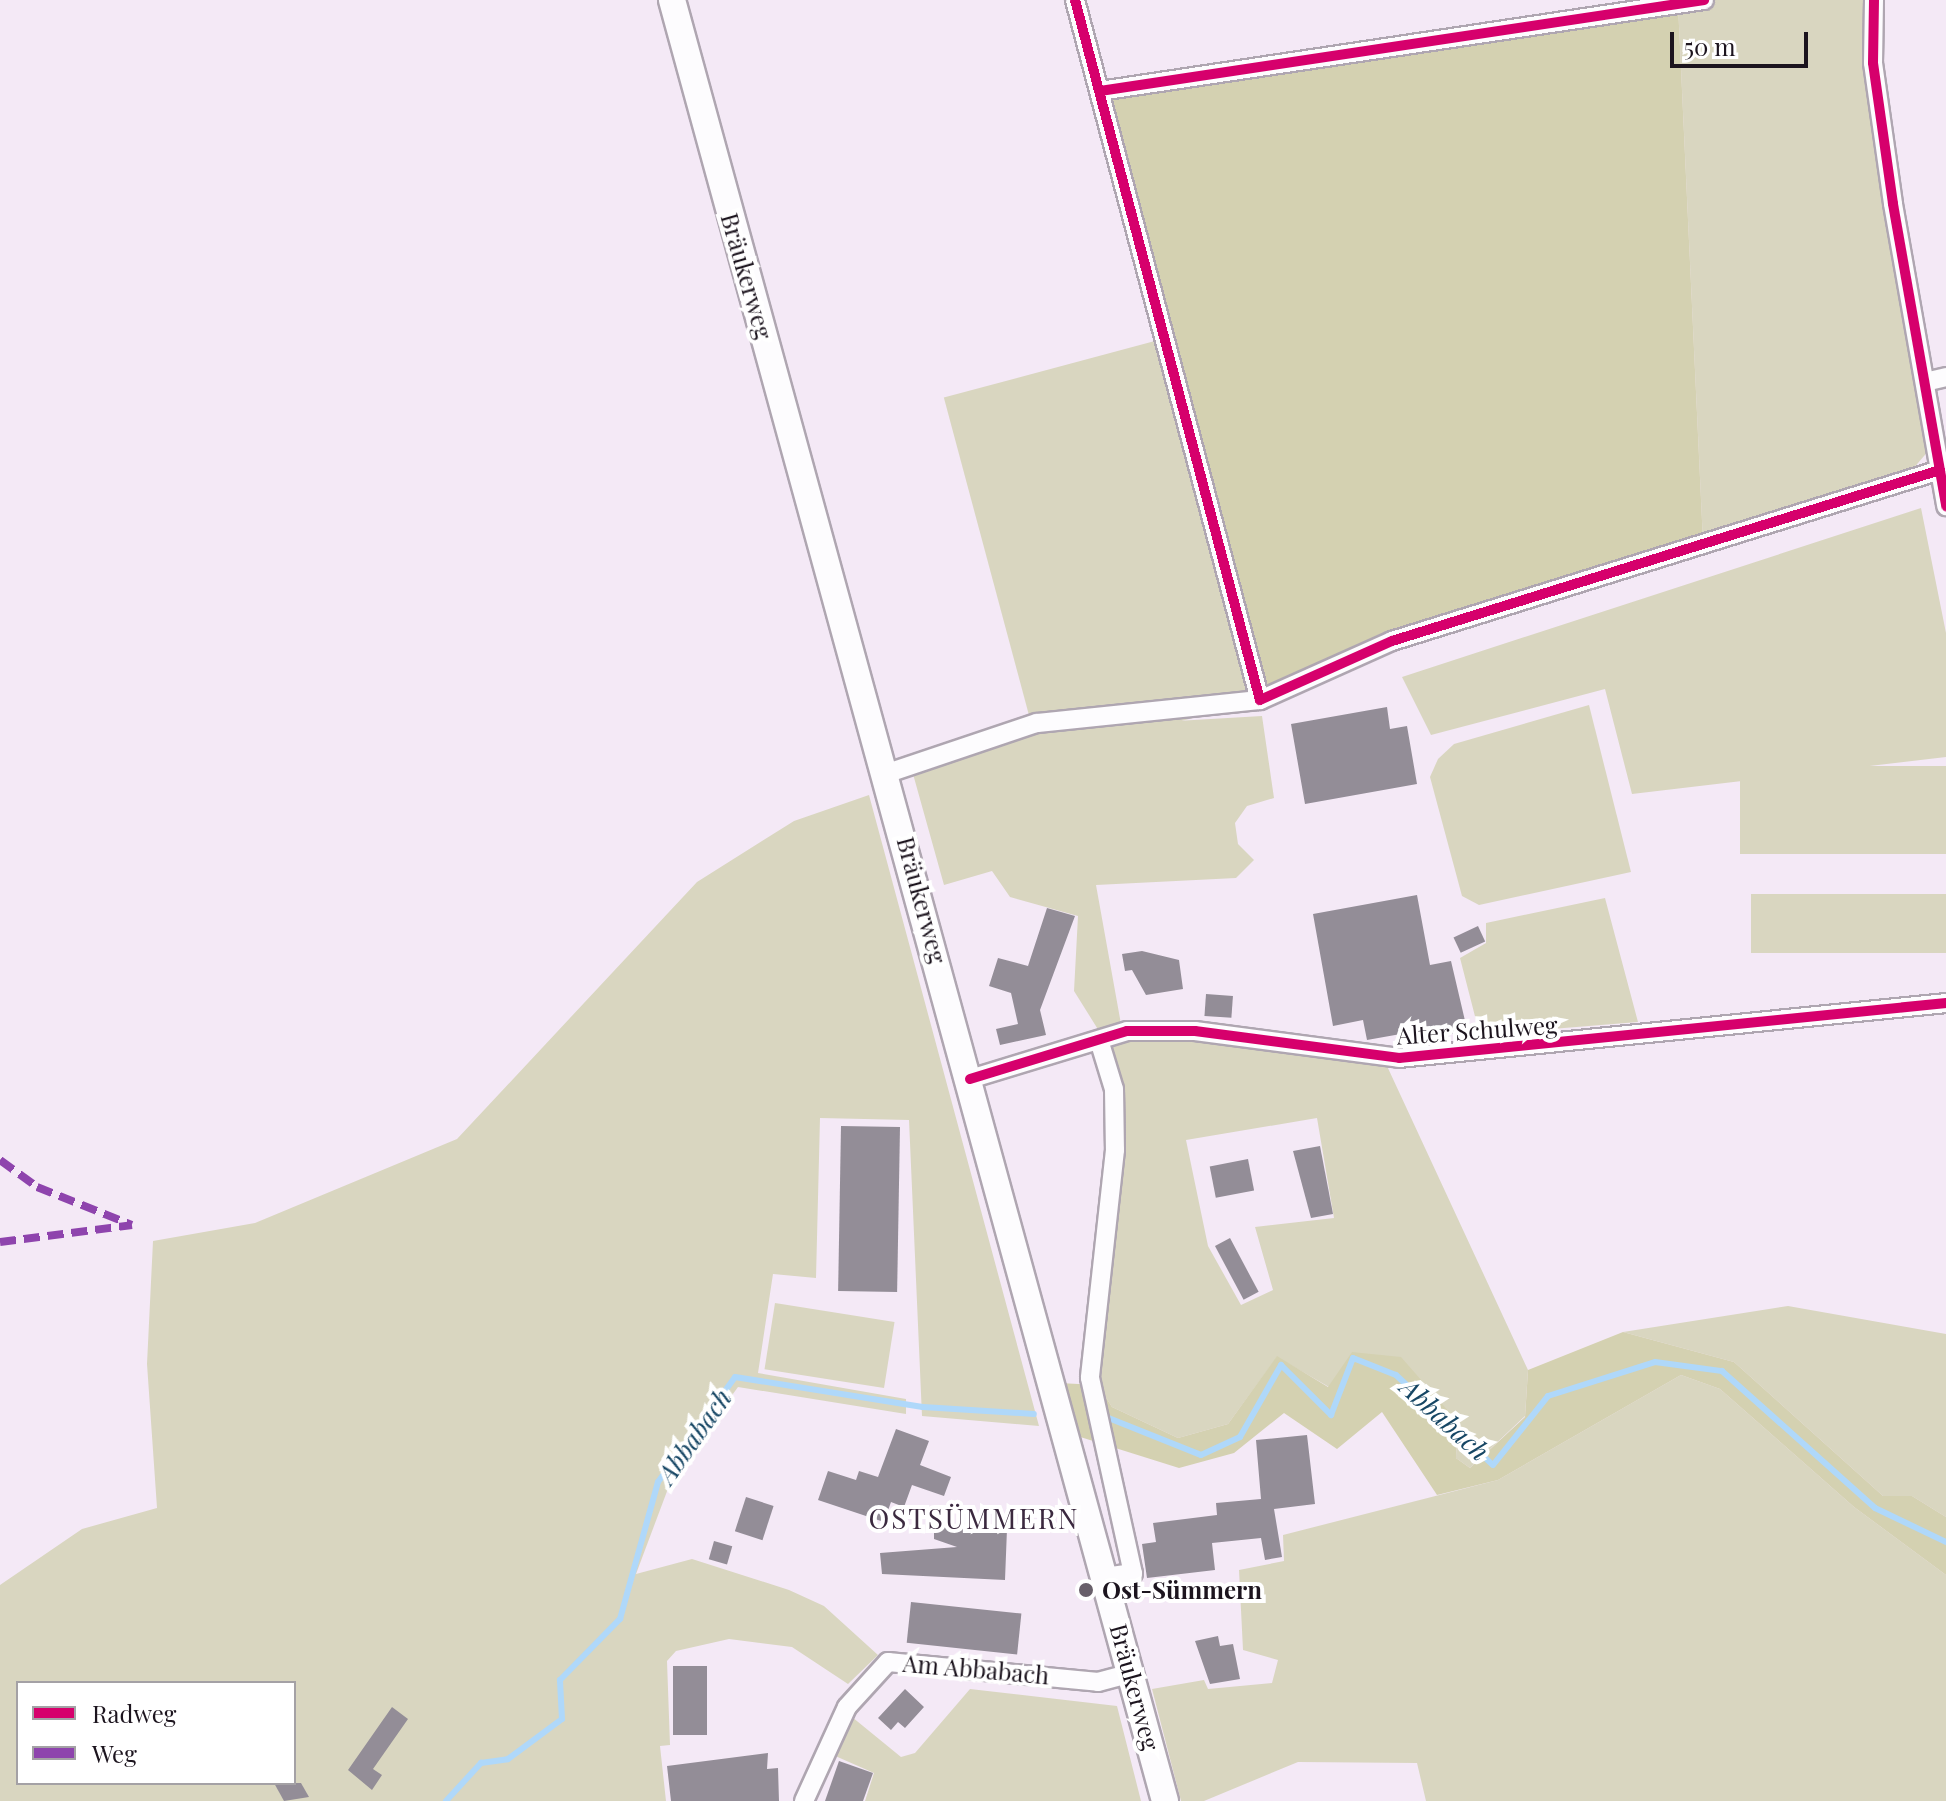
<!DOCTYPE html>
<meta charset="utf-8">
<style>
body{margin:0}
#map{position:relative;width:1946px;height:1801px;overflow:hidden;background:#f4e9f6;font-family:"Playfair Display",serif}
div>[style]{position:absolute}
.green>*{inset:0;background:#d9d6c0;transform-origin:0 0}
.forest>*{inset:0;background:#d4d1b1}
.stream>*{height:6px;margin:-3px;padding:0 3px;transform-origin:3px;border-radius:3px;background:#afd8fa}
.building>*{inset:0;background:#938d97;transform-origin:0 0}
.roads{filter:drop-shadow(2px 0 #afa6b1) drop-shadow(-2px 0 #afa6b1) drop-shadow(0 2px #afa6b1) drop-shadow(0 -2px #afa6b1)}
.minor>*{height:18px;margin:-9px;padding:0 9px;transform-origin:9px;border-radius:9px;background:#fdfcfe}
.secondary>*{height:26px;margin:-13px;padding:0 13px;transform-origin:13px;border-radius:13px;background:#fdfcfe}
.quiet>*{height:8px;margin-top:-4px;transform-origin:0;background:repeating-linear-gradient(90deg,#8e44ad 0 16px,transparent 0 24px)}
.cycleway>*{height:10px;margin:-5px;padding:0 5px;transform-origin:5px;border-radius:5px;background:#d6006c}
.dots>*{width:22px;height:22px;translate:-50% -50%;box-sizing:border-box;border:4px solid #fff;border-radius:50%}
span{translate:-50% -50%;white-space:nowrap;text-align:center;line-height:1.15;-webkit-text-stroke:8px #fff;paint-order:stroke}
.street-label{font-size:24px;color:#1c141e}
.poi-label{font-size:24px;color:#1c141e;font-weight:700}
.left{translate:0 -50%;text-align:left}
.water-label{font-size:26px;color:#164664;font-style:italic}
.quarter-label{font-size:28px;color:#3b293f;letter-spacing:2px}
.legend{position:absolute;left:16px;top:1681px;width:280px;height:104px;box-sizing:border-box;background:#fff;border:2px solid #a4a1a5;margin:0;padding:10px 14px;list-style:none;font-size:24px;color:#1c141e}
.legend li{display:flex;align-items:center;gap:16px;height:40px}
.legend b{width:40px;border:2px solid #a4a1a5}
.scale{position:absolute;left:1670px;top:32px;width:138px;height:36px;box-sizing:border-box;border:4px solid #1c141e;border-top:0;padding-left:10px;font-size:24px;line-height:28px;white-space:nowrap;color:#1c141e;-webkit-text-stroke:6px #fff;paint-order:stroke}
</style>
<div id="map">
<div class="green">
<div style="clip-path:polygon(1704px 0,1874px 0,1930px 449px,1912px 470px,1703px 542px,1678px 4px)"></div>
<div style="left:1166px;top:338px;width:374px;height:230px;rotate:75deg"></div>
<div style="clip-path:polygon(1921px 508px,1946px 633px,1946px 757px,1632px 794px,1605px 689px,1431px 735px,1402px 677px)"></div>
<div style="clip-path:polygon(1589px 705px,1631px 872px,1479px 905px,1462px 896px,1430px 777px,1438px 759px,1454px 744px)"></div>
<div style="clip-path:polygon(1262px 716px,1274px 798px,1247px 806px,1235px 823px,1238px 844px,1254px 860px,1236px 878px,1096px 885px,1121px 1024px,1099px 1031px,1074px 991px,1078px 916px,1010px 897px,992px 871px,944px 885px,913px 774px,1057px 728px)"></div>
<div style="left:1946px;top:766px;width:88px;height:206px;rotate:90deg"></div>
<div style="clip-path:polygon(evenodd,869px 795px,1039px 1426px,922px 1416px,909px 1120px,820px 1118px,816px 1278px,773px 1274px,758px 1373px,906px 1399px,906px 1414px,738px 1387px,672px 1478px,636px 1574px,692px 1559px,789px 1590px,824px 1606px,878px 1655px,848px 1684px,792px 1647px,729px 1639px,676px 1651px,667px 1661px,670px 1745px,660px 1746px,666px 1801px,0 1801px,0 1585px,82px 1529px,157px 1508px,147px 1364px,153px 1241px,255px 1223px,457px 1139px,697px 882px,794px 821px,869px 795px,18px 1683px,294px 1683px,294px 1783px,18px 1783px,18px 1683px)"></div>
<div style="left:1946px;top:894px;width:59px;height:195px;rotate:90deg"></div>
<div style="clip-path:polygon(1605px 898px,1638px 1022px,1491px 1034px,1478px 1028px,1460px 958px,1486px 943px,1486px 923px)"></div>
<div style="clip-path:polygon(evenodd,1196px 1035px,1387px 1066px,1528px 1370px,1525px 1416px,1470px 1468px,1456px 1458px,1457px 1421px,1329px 1387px,1277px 1357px,1228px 1424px,1178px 1438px,1112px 1407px,1098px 1385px,1109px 1229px,1107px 1043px,1196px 1035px,1317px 1118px,1334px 1218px,1255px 1227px,1273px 1290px,1241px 1305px,1208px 1246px,1186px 1140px,1317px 1118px)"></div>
<div style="left:775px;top:1303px;width:121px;height:67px;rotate:9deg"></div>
<div style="clip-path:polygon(1788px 1306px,1946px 1334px,1946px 1517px,1912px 1496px,1883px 1496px,1734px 1362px,1623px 1332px)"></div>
<div style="clip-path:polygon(1681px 1375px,1720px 1389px,1854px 1507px,1946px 1575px,1946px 1801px,1426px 1801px,1417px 1763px,1298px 1762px,1204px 1801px,1181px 1801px,1152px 1689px,1204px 1680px,1208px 1689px,1272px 1683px,1278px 1660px,1243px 1650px,1239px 1570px,1284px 1561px,1283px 1535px,1498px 1480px)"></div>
<div style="clip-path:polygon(970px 1689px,1117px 1706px,1141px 1801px,865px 1801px,874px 1773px,833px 1755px,852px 1717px,901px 1757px,915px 1753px)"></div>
</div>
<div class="forest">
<div style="clip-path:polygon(1678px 4px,1703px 542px,1392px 641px,1260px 700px,1100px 91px)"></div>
<div style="clip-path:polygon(1623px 1332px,1734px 1362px,1883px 1496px,1912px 1496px,1946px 1517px,1946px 1575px,1854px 1507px,1720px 1389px,1681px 1375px,1498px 1480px,1437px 1495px,1382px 1412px,1337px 1449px,1284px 1413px,1234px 1453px,1179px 1468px,1074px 1435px,1059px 1383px,1098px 1385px,1112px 1407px,1178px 1438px,1228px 1424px,1277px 1356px,1328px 1387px,1352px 1352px,1401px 1357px,1457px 1421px,1456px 1458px,1470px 1468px,1525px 1417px,1528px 1370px)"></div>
</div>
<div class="stream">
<div style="left:1106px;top:1417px;width:102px;rotate:21.8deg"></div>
<div style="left:1201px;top:1455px;width:43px;rotate:-24.8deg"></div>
<div style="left:1240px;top:1437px;width:83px;rotate:-60.3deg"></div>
<div style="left:1281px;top:1365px;width:71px;rotate:45deg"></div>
<div style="left:1331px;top:1415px;width:61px;rotate:-68.9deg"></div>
<div style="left:1353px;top:1358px;width:46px;rotate:21.6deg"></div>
<div style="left:1396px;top:1375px;width:132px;rotate:42.9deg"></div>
<div style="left:1493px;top:1465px;width:88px;rotate:-51.4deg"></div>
<div style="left:1548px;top:1396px;width:112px;rotate:-17.6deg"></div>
<div style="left:1655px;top:1362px;width:68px;rotate:7.7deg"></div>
<div style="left:1722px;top:1371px;width:205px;rotate:41.8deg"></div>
<div style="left:1875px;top:1508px;width:79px;rotate:25.6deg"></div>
<div style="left:446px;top:1801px;width:52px;rotate:-47.4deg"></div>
<div style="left:481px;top:1763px;width:27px;rotate:-8deg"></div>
<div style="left:508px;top:1759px;width:67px;rotate:-36.5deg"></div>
<div style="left:562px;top:1719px;width:39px;rotate:-93deg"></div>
<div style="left:560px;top:1680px;width:86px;rotate:-45.5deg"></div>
<div style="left:620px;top:1619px;width:142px;rotate:-74.5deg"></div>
<div style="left:658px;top:1482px;width:130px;rotate:-53.7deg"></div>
<div style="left:735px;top:1377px;width:190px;rotate:9.1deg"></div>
<div style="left:923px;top:1407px;width:111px;rotate:3.6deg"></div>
</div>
<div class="building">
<div style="clip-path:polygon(1387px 707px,1390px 729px,1407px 726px,1417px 784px,1305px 804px,1291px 724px)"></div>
<div style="clip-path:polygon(1417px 895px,1430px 965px,1451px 961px,1466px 1025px,1459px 1037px,1440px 1027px,1367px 1040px,1363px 1020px,1333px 1026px,1313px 914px)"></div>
<div style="clip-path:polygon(1047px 908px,1075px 916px,1040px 1010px,1046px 1035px,1000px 1045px,996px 1029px,1018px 1024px,1011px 993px,989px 986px,998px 958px,1028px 966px)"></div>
<div style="left:1478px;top:926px;width:17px;height:27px;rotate:65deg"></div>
<div style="clip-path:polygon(1142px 951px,1179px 960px,1183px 989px,1146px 995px,1132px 970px,1125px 971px,1122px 954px)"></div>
<div style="left:1206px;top:994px;width:27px;height:22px;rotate:4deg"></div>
<div style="left:841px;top:1126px;width:59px;height:165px;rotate:1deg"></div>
<div style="clip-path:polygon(1320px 1146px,1333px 1214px,1311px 1218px,1293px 1151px)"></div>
<div style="left:1248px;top:1159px;width:32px;height:39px;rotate:79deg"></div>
<div style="left:1230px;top:1238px;width:61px;height:17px;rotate:62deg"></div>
<div style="clip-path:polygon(896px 1429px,929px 1441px,920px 1465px,951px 1477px,944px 1496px,912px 1485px,904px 1507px,891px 1502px,884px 1522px,818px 1500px,828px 1471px,856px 1480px,859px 1471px,878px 1477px)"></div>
<div style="clip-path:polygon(1307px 1435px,1315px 1504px,1274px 1509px,1282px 1557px,1265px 1560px,1261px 1538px,1212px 1543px,1215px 1570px,1147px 1578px,1142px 1544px,1156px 1542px,1153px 1523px,1217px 1515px,1216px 1503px,1261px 1499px,1256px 1440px)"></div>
<div style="left:746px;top:1497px;width:29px;height:36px;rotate:18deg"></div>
<div style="clip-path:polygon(934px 1526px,1007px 1529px,1005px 1580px,882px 1574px,880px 1553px,957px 1547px,934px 1539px)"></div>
<div style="left:714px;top:1541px;width:19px;height:19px;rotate:16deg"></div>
<div style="left:911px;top:1602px;width:111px;height:41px;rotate:6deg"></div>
<div style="clip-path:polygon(1218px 1636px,1220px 1646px,1233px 1644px,1240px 1679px,1210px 1684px,1195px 1641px)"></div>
<div style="left:673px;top:1666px;width:34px;height:69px"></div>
<div style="clip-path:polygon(905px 1689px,924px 1707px,905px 1728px,898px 1722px,891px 1730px,878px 1718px)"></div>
<div style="clip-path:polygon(392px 1707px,408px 1719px,373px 1769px,382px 1775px,372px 1790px,348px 1770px)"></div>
<div style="clip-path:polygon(768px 1753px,767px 1769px,778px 1768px,779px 1801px,671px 1801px,667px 1766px)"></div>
<div style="clip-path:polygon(839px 1761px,873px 1773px,863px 1801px,825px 1801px)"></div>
<div style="clip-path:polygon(274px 1783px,301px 1783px,309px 1797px,284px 1801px)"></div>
</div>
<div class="roads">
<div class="minor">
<div style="left:1075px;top:0;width:724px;rotate:75.2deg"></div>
<div style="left:1260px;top:700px;width:145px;rotate:-24.1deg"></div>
<div style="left:1392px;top:641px;width:574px;rotate:-17.33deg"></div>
<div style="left:1874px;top:0;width:63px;rotate:90.9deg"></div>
<div style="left:1873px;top:63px;width:142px;rotate:81.9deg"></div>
<div style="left:1893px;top:204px;width:307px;rotate:80deg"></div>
<div style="left:1100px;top:91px;width:611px;rotate:-8.57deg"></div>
<div style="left:1925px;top:382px;width:22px;rotate:-13deg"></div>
<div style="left:888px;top:773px;width:157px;rotate:-18.6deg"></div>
<div style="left:1037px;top:723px;width:224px;rotate:-5.9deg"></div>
<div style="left:1099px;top:1040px;width:51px;rotate:73deg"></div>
<div style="left:1114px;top:1089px;width:61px;rotate:89.1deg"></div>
<div style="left:1115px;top:1150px;width:229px;rotate:96.3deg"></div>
<div style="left:1090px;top:1378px;width:200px;rotate:77.6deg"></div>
<div style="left:1133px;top:1573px;width:27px;rotate:172deg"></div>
<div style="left:970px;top:1079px;width:164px;rotate:-17deg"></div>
<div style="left:1127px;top:1031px;width:68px"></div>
<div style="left:1195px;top:1031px;width:206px;rotate:7.5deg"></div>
<div style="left:1399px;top:1058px;width:550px;rotate:-5.74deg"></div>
<div style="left:804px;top:1801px;width:103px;rotate:-65.4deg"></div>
<div style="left:847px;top:1707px;width:61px;rotate:-47.7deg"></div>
<div style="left:888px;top:1662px;width:211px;rotate:5.4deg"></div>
<div style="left:1098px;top:1682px;width:34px;rotate:-15deg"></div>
</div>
<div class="secondary">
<div style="left:672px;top:0;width:1867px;rotate:74.69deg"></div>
</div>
</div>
<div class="quiet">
<div style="left:0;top:1160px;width:46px;rotate:36.1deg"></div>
<div style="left:37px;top:1187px;width:102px;rotate:21.8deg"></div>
<div style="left:0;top:1242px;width:133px;rotate:-7.3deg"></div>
</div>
<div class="cycleway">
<div style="left:1075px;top:0;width:724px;rotate:75.2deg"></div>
<div style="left:1260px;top:700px;width:145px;rotate:-24.1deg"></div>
<div style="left:1392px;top:641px;width:574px;rotate:-17.33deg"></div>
<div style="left:1874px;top:0;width:63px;rotate:90.9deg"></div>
<div style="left:1873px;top:63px;width:142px;rotate:81.9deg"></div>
<div style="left:1893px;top:204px;width:307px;rotate:80deg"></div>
<div style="left:1100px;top:91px;width:611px;rotate:-8.57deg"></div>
<div style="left:970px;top:1079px;width:164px;rotate:-17deg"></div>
<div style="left:1127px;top:1031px;width:68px"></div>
<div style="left:1195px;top:1031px;width:206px;rotate:7.5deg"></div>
<div style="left:1399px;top:1058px;width:550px;rotate:-5.74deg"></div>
</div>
<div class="dots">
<div style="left:1086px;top:1590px;background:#685f6a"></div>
</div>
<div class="street-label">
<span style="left:747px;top:276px;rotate:74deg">Bräukerweg</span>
<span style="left:922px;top:900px;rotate:75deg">Bräukerweg</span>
<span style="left:1477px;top:1030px;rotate:-4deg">Alter Schulweg</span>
<span style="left:976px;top:1669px;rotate:5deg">Am Abbabach</span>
<span style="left:1135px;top:1687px;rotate:75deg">Bräukerweg</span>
</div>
<div class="poi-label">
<span class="left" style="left:1102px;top:1590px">Ost-Sümmern</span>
</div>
<div class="water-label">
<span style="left:1445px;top:1419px;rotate:42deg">Abbabach</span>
<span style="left:694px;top:1436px;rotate:-55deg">Abbabach</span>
</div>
<div class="quarter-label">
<span style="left:974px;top:1518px">OSTSÜMMERN</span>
</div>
<ul class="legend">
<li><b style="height:10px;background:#d6006c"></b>Radweg</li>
<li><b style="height:10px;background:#8e44ad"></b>Weg</li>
</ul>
<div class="scale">50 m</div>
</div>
